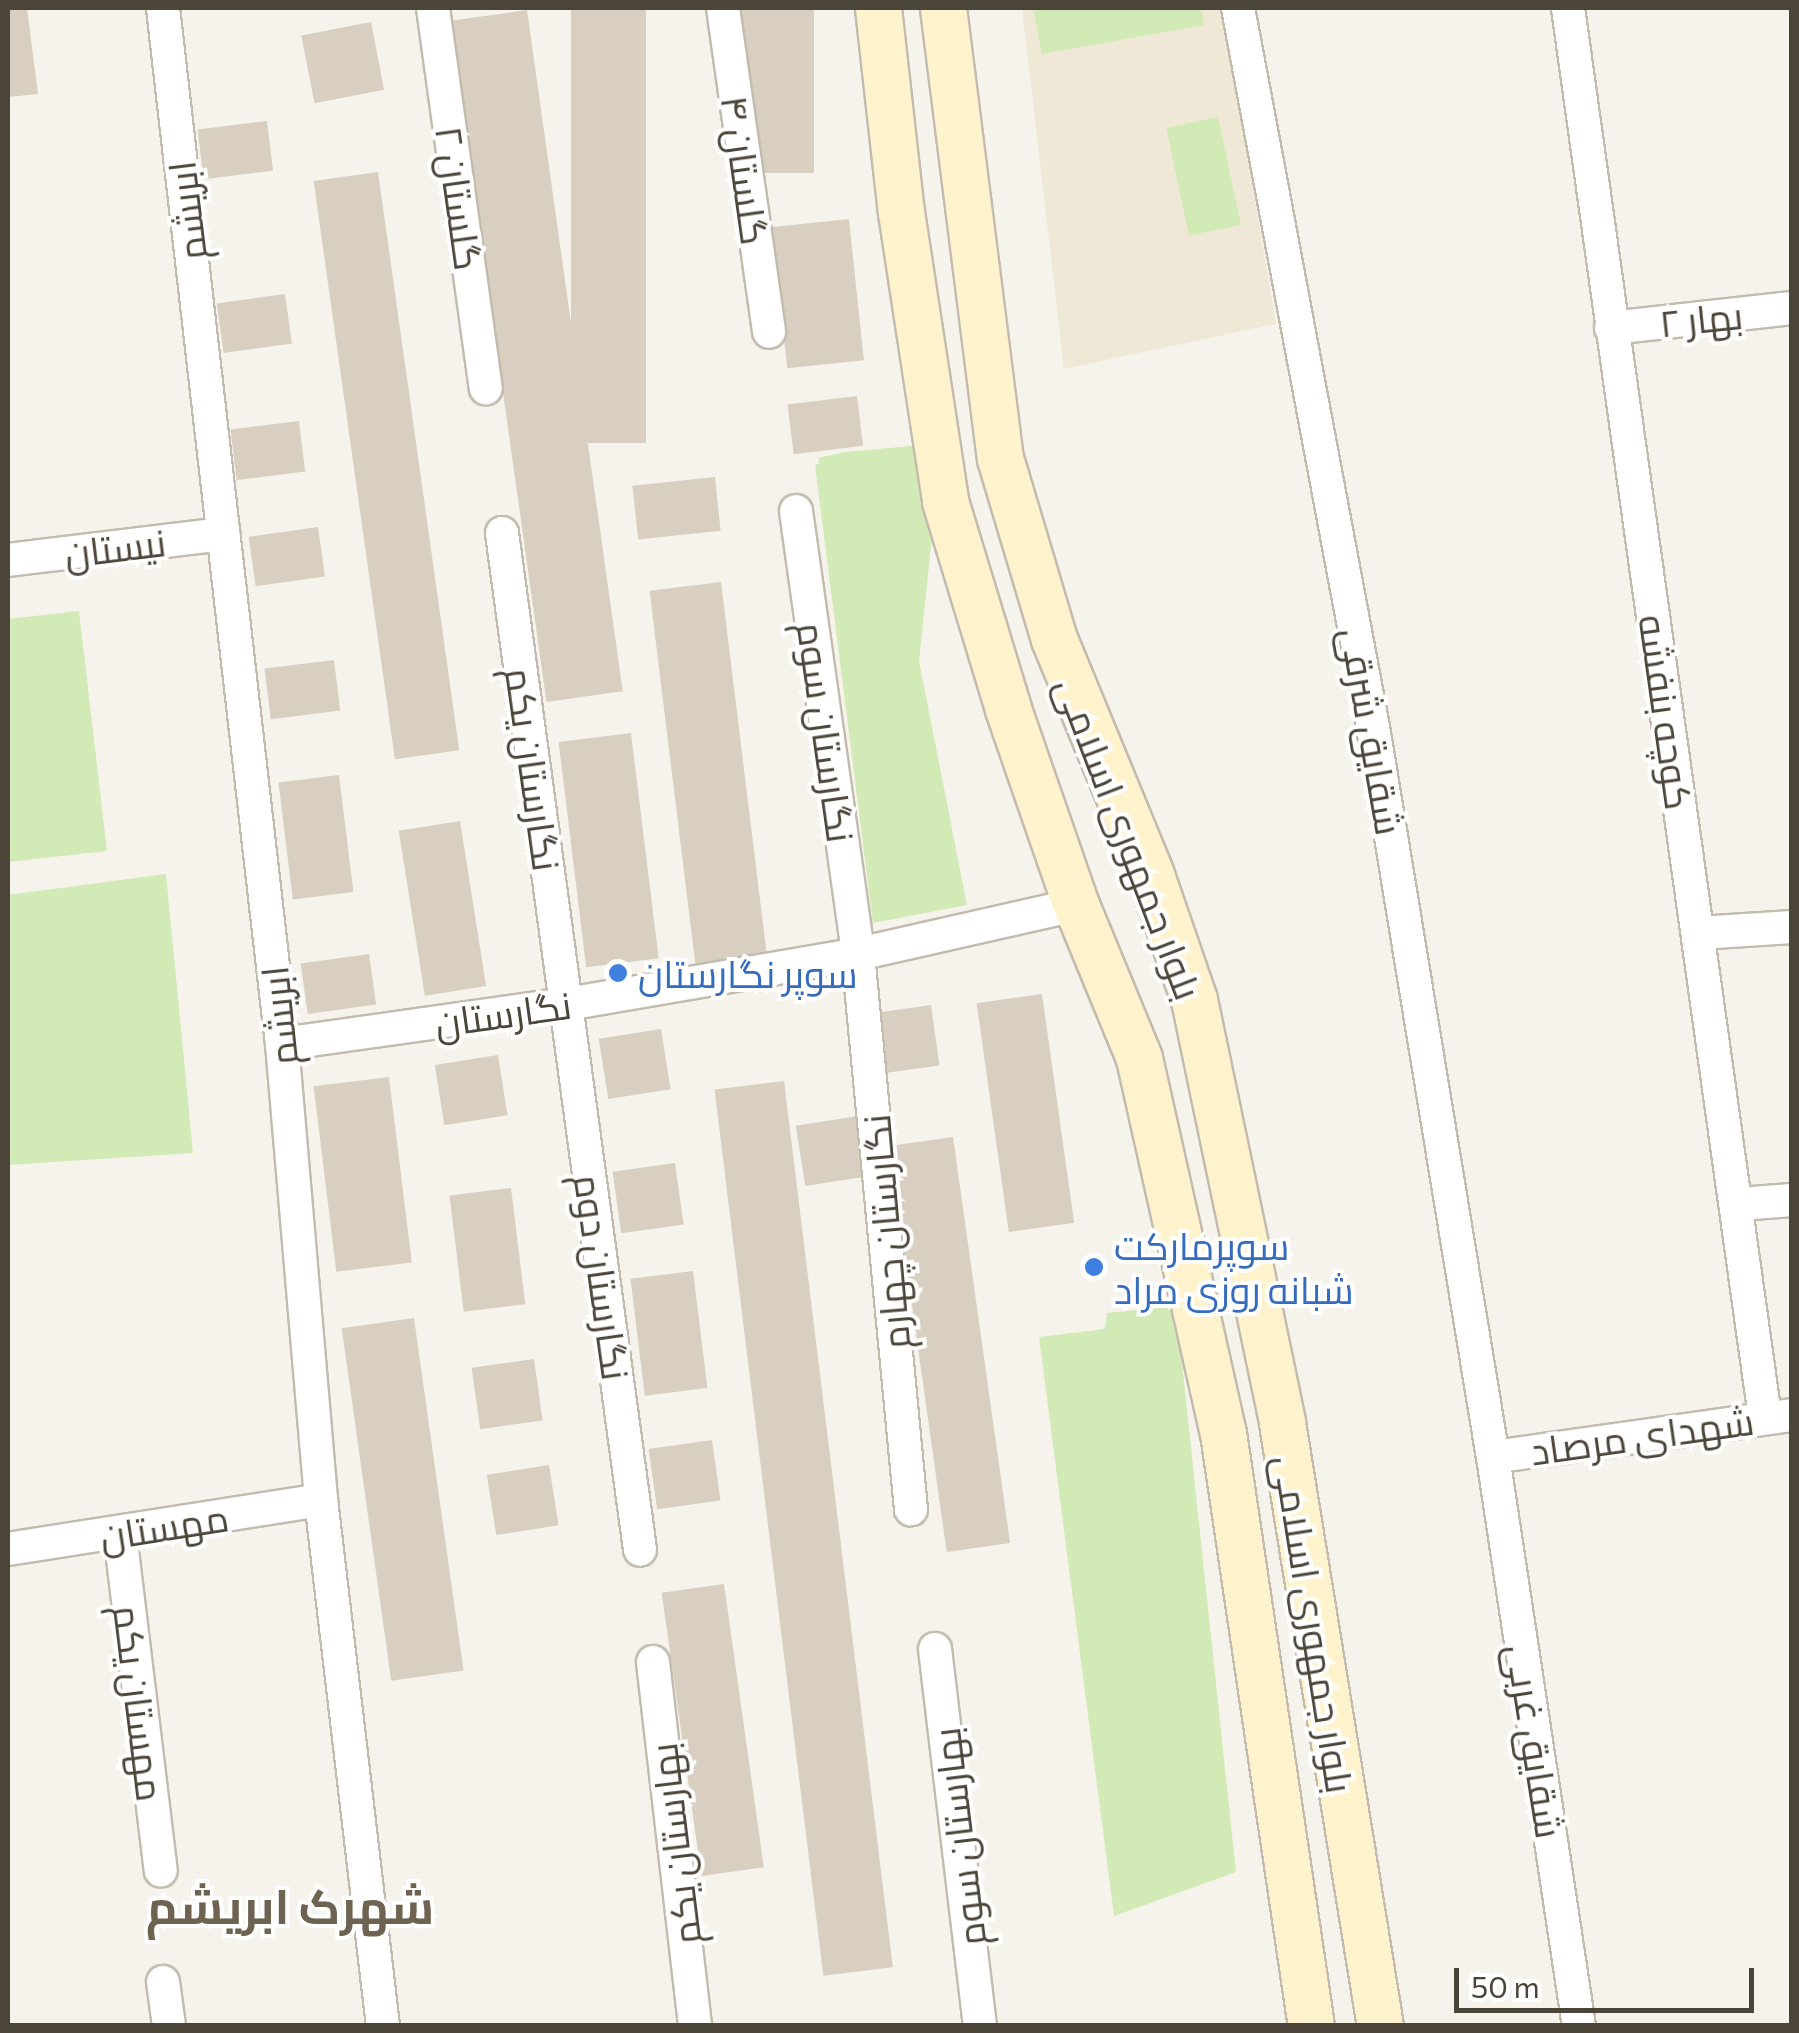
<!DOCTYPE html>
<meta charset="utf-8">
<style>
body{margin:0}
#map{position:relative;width:1799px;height:2033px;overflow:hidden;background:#f6f3ec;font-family:Commissioner,Cairo,sans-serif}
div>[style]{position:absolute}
.education>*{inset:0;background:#efe8d6}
.green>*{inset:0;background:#d2eab5;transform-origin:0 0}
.building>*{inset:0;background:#d8cfc1;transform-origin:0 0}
.roads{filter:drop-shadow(2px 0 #c2bbae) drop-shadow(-2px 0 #c2bbae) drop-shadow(0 2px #c2bbae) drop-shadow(0 -2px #c2bbae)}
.minor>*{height:32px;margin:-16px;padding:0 16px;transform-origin:16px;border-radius:16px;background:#fff}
.secondary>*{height:45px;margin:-22.5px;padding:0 22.5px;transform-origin:22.5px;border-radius:22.5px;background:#fff3cd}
.dots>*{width:28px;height:28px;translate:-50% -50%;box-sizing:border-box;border:5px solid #fff;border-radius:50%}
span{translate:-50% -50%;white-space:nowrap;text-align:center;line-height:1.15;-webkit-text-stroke:8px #fff;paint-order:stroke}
.street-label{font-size:38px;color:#4b4439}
.shop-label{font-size:38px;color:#366cbe}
.left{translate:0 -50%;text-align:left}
.district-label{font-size:48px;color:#6e6250;font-weight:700}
.frame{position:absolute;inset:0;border:10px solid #4b4439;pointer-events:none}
.scale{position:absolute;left:1454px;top:1968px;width:300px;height:45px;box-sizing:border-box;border:5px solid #4b4439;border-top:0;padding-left:12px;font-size:30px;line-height:35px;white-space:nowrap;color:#4b4439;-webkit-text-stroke:8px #fff;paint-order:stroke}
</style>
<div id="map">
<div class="education">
<div style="clip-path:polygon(1022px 8px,1222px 8px,1276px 324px,1064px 369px)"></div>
</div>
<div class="green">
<div style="clip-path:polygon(1033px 8px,1201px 8px,1204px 25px,1042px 54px)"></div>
<div style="left:1218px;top:117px;width:110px;height:53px;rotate:78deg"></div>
<div style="clip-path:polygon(921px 445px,932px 536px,919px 661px,967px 905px,873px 923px,815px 465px,819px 464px,818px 458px,845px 452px)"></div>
<div style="clip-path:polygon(79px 611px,107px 851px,8px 862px,8px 619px)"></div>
<div style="clip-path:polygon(166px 874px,193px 1153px,8px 1165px,8px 895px)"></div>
<div style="clip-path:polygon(1176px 1306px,1236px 1872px,1114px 1916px,1039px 1337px,1105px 1329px,1107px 1313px)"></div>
</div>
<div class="building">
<div style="clip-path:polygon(27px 8px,38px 94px,8px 97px,8px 9px)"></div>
<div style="left:571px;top:8px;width:75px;height:435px"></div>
<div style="left:742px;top:8px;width:72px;height:165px"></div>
<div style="left:527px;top:10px;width:688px;height:77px;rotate:82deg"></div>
<div style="left:371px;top:22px;width:69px;height:71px;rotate:79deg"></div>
<div style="left:267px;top:121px;width:50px;height:70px;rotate:83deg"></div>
<div style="left:378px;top:172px;width:584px;height:65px;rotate:82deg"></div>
<div style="left:849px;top:219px;width:142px;height:77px;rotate:84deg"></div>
<div style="left:285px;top:294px;width:50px;height:69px;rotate:82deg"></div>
<div style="left:857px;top:396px;width:50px;height:70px;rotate:83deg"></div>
<div style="left:299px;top:421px;width:51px;height:69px;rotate:83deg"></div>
<div style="left:715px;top:477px;width:54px;height:83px;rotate:84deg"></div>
<div style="left:318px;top:527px;width:50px;height:70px;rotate:82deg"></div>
<div style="left:721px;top:582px;width:377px;height:72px;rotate:83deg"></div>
<div style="left:334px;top:660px;width:51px;height:70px;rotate:83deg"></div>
<div style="left:631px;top:733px;width:227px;height:73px;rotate:83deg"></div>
<div style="left:339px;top:775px;width:118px;height:61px;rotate:83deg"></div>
<div style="left:460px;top:821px;width:167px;height:62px;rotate:81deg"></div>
<div style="left:369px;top:954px;width:51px;height:69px;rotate:82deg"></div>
<div style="left:1042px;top:994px;width:231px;height:66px;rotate:82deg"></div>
<div style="left:931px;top:1005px;width:61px;height:64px;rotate:82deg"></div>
<div style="left:661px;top:1029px;width:61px;height:63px;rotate:81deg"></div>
<div style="left:498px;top:1055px;width:61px;height:64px;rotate:81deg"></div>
<div style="left:389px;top:1077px;width:187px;height:76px;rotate:83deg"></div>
<div style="left:784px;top:1081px;width:893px;height:70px;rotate:83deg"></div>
<div style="left:858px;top:1116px;width:61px;height:63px;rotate:81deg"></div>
<div style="left:953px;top:1137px;width:410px;height:64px;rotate:82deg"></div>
<div style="left:675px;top:1163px;width:62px;height:63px;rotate:82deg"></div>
<div style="left:511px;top:1188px;width:117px;height:62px;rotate:83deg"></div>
<div style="left:693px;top:1271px;width:118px;height:63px;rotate:83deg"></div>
<div style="left:414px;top:1318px;width:356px;height:73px;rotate:82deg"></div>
<div style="left:534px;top:1359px;width:62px;height:63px;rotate:82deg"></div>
<div style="left:712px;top:1440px;width:61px;height:64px;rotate:82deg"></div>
<div style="left:549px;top:1465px;width:61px;height:63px;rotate:81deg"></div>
<div style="left:724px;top:1584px;width:286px;height:63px;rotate:82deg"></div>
</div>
<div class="roads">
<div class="minor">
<div style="left:163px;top:8px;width:1043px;rotate:83.45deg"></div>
<div style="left:282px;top:1044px;width:458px;rotate:85.1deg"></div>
<div style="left:321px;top:1500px;width:530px;rotate:83.28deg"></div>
<div style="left:433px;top:8px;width:384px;rotate:82.1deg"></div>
<div style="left:723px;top:8px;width:327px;rotate:81.9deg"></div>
<div style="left:1238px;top:8px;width:732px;rotate:79.37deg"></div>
<div style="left:1373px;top:727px;width:740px;rotate:80.67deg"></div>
<div style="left:1493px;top:1457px;width:575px;rotate:81.41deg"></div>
<div style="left:1568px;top:8px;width:1422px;rotate:82.04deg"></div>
<div style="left:1611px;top:328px;width:182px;rotate:-6.3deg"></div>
<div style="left:796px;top:511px;width:447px;rotate:82deg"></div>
<div style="left:858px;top:954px;width:558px;rotate:84.55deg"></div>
<div style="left:502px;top:533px;width:1026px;rotate:82.27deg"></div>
<div style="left:8px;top:560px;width:217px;rotate:-6.9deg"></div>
<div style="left:1699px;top:933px;width:93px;rotate:-3.7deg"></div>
<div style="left:282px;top:1044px;width:288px;rotate:-8deg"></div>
<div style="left:567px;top:1004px;width:295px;rotate:-9.7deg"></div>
<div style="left:858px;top:954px;width:223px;rotate:-12.7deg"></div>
<div style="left:1739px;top:1204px;width:53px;rotate:-4.3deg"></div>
<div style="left:1493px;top:1457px;width:302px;rotate:-8deg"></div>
<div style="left:120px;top:1534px;width:339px;rotate:83.1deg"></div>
<div style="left:8px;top:1549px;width:317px;rotate:-8.9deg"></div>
<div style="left:935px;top:1649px;width:380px;rotate:83.2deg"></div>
<div style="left:653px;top:1662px;width:366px;rotate:83.4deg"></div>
<div style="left:163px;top:1982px;width:44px;rotate:82.2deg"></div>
</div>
<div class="secondary">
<div style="left:878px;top:8px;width:205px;rotate:83.6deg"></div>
<div style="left:901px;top:212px;width:292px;rotate:81.3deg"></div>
<div style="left:945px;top:501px;width:217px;rotate:73.1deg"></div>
<div style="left:1008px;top:709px;width:207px;rotate:70.9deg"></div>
<div style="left:1076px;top:905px;width:165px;rotate:67.6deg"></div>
<div style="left:1139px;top:1058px;width:384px;rotate:77.4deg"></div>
<div style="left:1223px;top:1433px;width:599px;rotate:81.56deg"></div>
<div style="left:943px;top:8px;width:454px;rotate:82.8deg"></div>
<div style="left:1000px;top:458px;width:189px;rotate:73.4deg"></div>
<div style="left:1054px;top:639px;width:252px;rotate:67.6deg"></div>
<div style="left:1150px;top:872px;width:135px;rotate:71deg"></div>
<div style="left:1194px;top:1000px;width:432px;rotate:78.2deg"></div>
<div style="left:1282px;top:1423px;width:611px;rotate:80.77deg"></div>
</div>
</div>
<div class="dots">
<div style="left:618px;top:973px;background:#3f7fe0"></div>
<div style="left:1094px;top:1267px;background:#3f7fe0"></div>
</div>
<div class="street-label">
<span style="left:746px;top:170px;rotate:82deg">گلستان ۴</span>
<span style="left:460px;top:198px;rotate:82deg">گلستان ۲</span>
<span style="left:186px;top:211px;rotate:-97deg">ابریشم</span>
<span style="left:1701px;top:318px;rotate:-6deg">بهار ۲</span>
<span style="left:115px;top:547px;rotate:-7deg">نیستان</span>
<span style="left:1667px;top:712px;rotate:82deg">کوچه بنفشه</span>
<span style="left:1373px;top:731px;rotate:80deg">شقایق شرقی</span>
<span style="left:827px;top:732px;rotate:82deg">نگارستان سوم</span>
<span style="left:534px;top:769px;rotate:82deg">نگارستان یکم</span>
<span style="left:1130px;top:838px;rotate:69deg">بلوار جمهوری اسلامی</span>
<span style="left:503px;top:1013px;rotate:-8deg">نگارستان</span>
<span style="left:278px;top:1016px;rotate:-96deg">ابریشم</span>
<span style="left:885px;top:1232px;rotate:-95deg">نگارستان چهارم</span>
<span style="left:603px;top:1277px;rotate:82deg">نگارستان دوم</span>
<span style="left:1642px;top:1435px;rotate:-8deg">شهدای مرصاد</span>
<span style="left:164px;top:1526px;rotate:-9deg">مهستان</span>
<span style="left:1315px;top:1624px;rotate:81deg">بلوار جمهوری اسلامی</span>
<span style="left:140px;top:1703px;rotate:83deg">مهستان یکم</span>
<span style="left:1536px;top:1741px;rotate:81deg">شقایق غربی</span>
<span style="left:958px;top:1837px;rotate:-97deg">بهارستان سوم</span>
<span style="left:674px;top:1844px;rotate:-97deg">بهارستان یکم</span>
</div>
<div class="shop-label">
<span class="left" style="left:638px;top:973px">سوپر نگارستان</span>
<span class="left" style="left:1114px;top:1267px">سوپرمارکت<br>شبانه روزی مراد</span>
</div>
<div class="district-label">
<span style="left:290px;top:1905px">شهرک ابریشم</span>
</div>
<div class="frame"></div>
<div class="scale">50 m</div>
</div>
